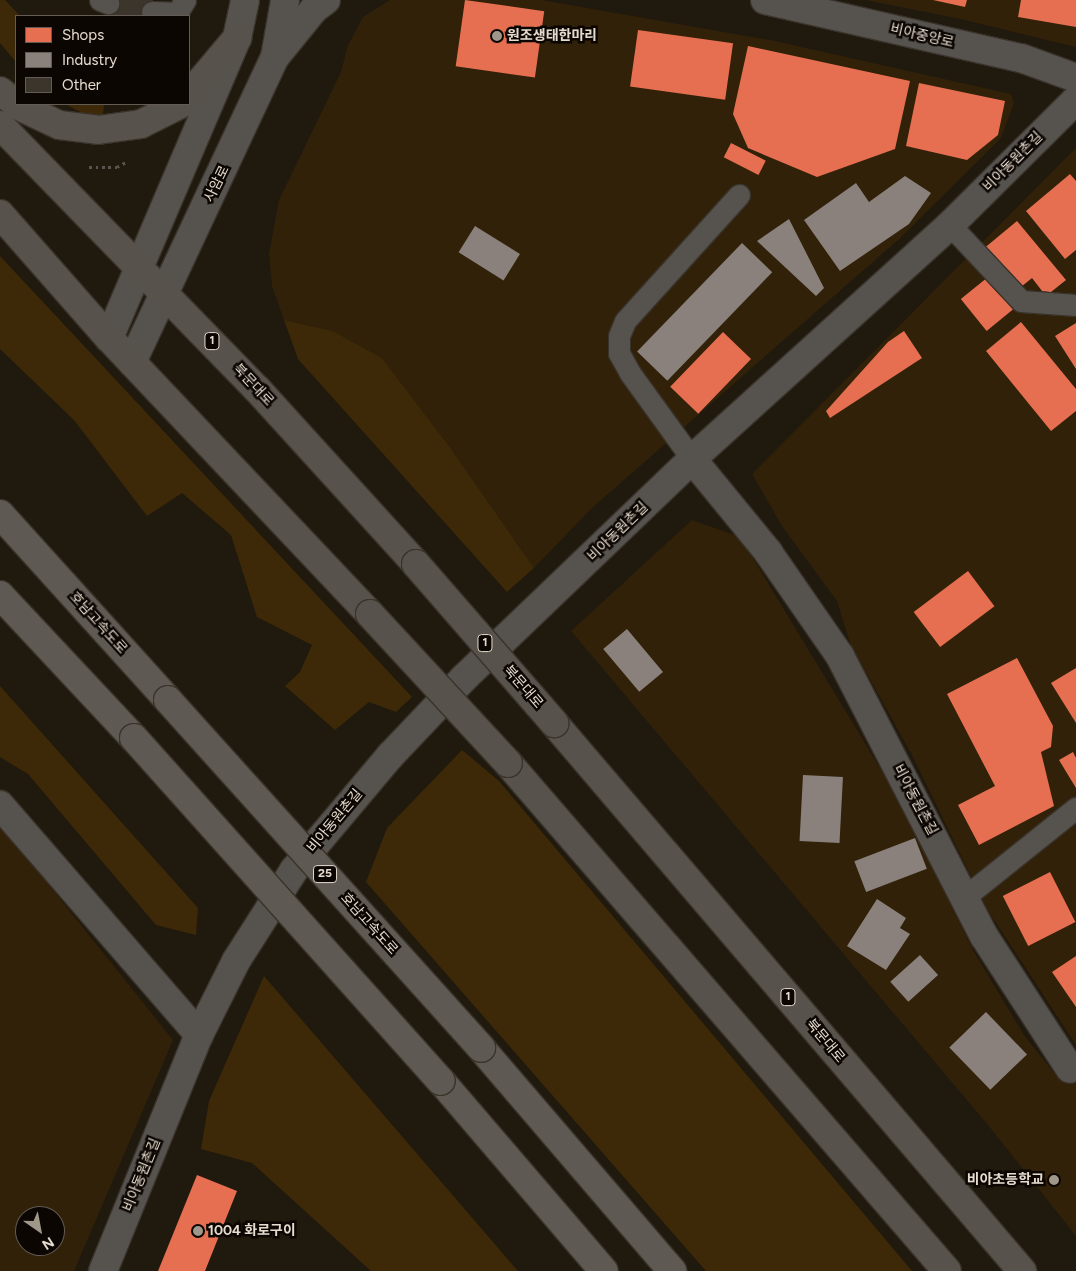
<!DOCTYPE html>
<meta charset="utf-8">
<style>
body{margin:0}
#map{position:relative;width:1076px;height:1271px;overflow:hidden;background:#20190e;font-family:Figtree,"Noto Sans KR",sans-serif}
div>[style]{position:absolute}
.built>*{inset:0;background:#312108}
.green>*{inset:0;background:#3d2908}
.shops>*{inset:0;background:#e76f51;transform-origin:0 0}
.industry>*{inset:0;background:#8a817c;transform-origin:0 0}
.building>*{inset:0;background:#3c352c;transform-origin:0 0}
.path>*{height:3px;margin-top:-1.5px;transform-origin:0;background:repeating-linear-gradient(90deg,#58544f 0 2.5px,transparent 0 6.5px)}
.roads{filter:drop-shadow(1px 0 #3a332b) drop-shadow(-1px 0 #3a332b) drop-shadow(0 1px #3a332b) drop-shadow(0 -1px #3a332b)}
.lane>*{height:21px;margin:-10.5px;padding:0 10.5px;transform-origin:10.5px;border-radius:10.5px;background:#56534f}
.street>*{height:28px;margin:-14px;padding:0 14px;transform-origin:14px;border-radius:14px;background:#56534f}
.primary>*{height:28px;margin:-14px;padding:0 14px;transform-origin:14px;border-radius:14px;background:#57524b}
.highway>*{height:28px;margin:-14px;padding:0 14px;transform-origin:14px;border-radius:14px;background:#5e5952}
.bridges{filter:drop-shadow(1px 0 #3a332b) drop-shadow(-1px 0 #3a332b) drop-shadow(0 1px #3a332b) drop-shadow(0 -1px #3a332b)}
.primary-bridge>*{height:28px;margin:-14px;padding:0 14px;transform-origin:14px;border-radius:14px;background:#57524b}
.highway-bridge>*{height:28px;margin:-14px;padding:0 14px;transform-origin:14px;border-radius:14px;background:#5e5952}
.dots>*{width:14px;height:14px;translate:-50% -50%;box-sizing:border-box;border:2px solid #0c0602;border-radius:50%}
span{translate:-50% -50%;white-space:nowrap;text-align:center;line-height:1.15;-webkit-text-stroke:5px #0c0602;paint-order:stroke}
.shield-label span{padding:1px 4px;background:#0c0602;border:1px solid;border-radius:4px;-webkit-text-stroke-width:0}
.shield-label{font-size:12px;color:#e5dbcf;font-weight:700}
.poi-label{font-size:14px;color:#e5dbcf;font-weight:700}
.left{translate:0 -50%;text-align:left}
.right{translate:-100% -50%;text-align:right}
.street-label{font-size:14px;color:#e5dbcf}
.legend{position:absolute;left:15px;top:15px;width:175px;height:90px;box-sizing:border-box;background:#0c0602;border:1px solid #635b54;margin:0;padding:6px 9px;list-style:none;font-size:15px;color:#e5dbcf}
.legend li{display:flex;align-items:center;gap:10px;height:25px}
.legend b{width:25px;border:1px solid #635b54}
.north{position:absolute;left:15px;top:1206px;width:50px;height:50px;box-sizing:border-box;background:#0c0602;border:1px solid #635b54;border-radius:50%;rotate:147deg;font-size:14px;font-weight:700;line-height:20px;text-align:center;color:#e5dbcf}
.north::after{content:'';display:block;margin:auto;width:18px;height:22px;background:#a0978b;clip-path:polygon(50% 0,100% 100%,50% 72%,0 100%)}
</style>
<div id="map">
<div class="built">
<div style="clip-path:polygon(390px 0,541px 0,770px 40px,1011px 94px,1014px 103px,1001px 138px,898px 240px,592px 508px,534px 568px,449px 446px,382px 358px,333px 331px,284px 320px,272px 286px,269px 254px,279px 200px,341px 72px,348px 45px,363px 17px)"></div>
<div style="clip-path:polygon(865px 0,1076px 0,1076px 47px,961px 19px)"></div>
<div style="clip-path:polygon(1076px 148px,1076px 1045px,987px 909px,913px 757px,850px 643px,837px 601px,782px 526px,752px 474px)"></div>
<div style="clip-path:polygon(692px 520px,740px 537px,897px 796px,974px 952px,1024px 1035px,1057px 1077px,1076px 1065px,1076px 1236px,988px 1125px,571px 631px)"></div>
<div style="clip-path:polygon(evenodd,0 824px,173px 1040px,74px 1271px,0 1271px,0 824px,25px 1216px,55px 1216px,55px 1246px,25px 1246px,25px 1216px)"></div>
</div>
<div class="green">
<div style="clip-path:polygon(0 0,5px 0,20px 16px,16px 16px,16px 62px,0 43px)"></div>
<div style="clip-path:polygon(65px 104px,104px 104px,103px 115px,86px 115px)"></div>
<div style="clip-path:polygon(0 256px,412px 697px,396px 712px,369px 702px,335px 730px,285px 686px,300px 672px,312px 645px,257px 617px,231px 535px,182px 493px,147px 516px,74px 420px,0 349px)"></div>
<div style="clip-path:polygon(284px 320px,333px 331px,382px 358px,449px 446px,534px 568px,507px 592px,298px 359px)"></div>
<div style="clip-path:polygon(0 686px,198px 908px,196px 935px,156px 925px,28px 774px,0 757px)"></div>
<div style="clip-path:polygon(462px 750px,499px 781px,912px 1271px,706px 1271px,366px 882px,387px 828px)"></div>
<div style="clip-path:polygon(264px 976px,518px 1271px,371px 1271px,252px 1163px,201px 1149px,209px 1101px)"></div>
</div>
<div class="shops">
<div style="left:465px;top:0;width:80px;height:67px;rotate:8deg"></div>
<div style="clip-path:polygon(933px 0,967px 0,965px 7px)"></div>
<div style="clip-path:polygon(1021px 0,1076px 0,1076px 27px,1018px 17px)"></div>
<div style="left:638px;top:30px;width:96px;height:57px;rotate:8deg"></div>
<div style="clip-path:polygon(748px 46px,910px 81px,895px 149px,817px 177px,748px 148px,733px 114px)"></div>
<div style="clip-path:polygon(919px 83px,1005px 101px,998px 135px,967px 160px,906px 146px)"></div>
<div style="left:731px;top:143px;width:39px;height:16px;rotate:27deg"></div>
<div style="clip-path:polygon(1070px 174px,1076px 181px,1076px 250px,1065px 259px,1026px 211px)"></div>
<div style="clip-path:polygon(1017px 221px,1066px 280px,1046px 296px,1032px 278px,1016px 291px,982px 250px)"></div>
<div style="left:988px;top:277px;width:41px;height:35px;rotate:51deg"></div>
<div style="clip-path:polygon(1021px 322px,1076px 389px,1076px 411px,1051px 431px,986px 351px)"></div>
<div style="clip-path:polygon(1076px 323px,1076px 369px,1055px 336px)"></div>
<div style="clip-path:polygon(904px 331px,922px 358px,830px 418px,826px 411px,888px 342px)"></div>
<div style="left:723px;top:332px;width:39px;height:76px;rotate:44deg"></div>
<div style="left:968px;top:571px;width:44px;height:68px;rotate:53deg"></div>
<div style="clip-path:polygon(1017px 658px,1053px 726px,1051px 747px,1041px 752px,1054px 806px,979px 845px,958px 805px,995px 786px,947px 694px)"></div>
<div style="clip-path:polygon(1076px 668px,1076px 723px,1051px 683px)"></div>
<div style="clip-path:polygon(1073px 752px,1076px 758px,1076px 788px,1059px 760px)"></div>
<div style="left:1050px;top:872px;width:56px;height:53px;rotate:63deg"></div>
<div style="clip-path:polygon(1076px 956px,1076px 1007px,1052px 972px)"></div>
<div style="clip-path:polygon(197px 1175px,237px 1191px,205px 1271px,158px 1271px)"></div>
</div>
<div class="industry">
<div style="clip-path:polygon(905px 176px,931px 193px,909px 224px,840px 271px,804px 220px,856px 183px,869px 202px)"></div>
<div style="clip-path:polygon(789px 219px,824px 288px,816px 296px,757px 241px)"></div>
<div style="left:475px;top:226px;width:53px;height:31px;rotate:32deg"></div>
<div style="left:742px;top:243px;width:42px;height:151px;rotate:44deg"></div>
<div style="left:627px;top:629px;width:56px;height:31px;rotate:50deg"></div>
<div style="left:803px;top:775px;width:40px;height:66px;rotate:3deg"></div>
<div style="left:915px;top:838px;width:33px;height:65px;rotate:69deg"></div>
<div style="clip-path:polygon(877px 899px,906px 918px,900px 928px,910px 934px,886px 970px,847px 946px)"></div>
<div style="left:920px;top:955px;width:27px;height:40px;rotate:48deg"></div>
<div style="left:986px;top:1012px;width:59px;height:51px;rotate:46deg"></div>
</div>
<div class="building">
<div style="left:108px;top:0;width:45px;height:16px"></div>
</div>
<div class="path">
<div style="left:89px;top:167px;width:28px"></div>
<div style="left:117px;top:167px;width:10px;rotate:-29deg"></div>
</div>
<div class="roads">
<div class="lane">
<div style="left:100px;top:0;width:9px;rotate:21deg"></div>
<div style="left:152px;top:12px;width:25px;rotate:2deg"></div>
<div style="left:177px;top:13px;width:15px;rotate:-58deg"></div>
<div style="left:950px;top:225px;width:104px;rotate:46.9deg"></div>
<div style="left:1021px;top:301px;width:55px;rotate:4.2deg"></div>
<div style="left:692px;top:459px;width:106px;rotate:-125.8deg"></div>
<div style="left:630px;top:373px;width:23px;rotate:-119deg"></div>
<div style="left:619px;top:353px;width:17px;rotate:-90deg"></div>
<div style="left:619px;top:336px;width:16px;rotate:-68deg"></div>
<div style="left:625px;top:321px;width:170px;rotate:-47.9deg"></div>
<div style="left:966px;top:896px;width:141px;rotate:-38.7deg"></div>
</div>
<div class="street">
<div style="left:765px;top:0;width:262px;rotate:12.8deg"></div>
<div style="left:1021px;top:58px;width:59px;rotate:20deg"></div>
<div style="left:276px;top:56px;width:60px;rotate:-51deg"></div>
<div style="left:314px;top:9px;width:15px;rotate:-37deg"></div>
<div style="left:109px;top:338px;width:326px;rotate:-66.9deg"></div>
<div style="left:237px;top:38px;width:39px;rotate:-78deg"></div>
<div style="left:132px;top:362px;width:337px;rotate:-64.9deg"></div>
<div style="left:275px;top:57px;width:58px;rotate:-80deg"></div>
<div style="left:692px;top:459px;width:120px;rotate:50.7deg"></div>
<div style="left:768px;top:552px;width:126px;rotate:55.3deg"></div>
<div style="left:840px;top:656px;width:315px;rotate:62.8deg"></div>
<div style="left:984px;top:936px;width:158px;rotate:57.1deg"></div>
<div style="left:0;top:805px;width:304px;rotate:49.1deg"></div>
<div style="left:103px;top:1271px;width:255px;rotate:-67.9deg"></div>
<div style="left:199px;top:1035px;width:83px;rotate:-63.4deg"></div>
<div style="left:236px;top:961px;width:108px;rotate:-57.5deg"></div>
<div style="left:294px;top:870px;width:150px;rotate:-49.9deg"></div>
<div style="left:391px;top:755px;width:106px;rotate:-46.5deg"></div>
<div style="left:464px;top:678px;width:316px;rotate:-43.8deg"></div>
<div style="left:692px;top:459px;width:348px;rotate:-42.2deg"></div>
<div style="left:950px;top:225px;width:177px;rotate:-44.8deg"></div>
</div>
<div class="primary">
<div style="left:0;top:91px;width:24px;rotate:38deg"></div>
<div style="left:19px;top:106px;width:44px;rotate:25.4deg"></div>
<div style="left:59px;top:125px;width:39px;rotate:7deg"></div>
<div style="left:98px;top:130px;width:43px;rotate:-7.9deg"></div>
<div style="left:141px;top:124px;width:45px;rotate:-26.6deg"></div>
<div style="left:189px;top:95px;width:75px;rotate:-49.9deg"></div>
<div style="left:0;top:125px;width:368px;rotate:45.8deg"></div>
<div style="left:257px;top:389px;width:236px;rotate:47.7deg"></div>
<div style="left:0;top:214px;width:165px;rotate:48.7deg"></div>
<div style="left:109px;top:338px;width:380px;rotate:46.6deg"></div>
<div style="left:554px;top:723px;width:721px;rotate:49.5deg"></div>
<div style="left:508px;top:763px;width:671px;rotate:49.17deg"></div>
</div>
<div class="highway">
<div style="left:0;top:514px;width:251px;rotate:47.9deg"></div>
<div style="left:0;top:595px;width:196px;rotate:46.9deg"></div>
<div style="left:481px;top:1048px;width:294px;rotate:49.4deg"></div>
<div style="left:441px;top:1081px;width:250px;rotate:49.4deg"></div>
</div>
</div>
<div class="bridges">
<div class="primary-bridge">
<div style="left:416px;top:564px;width:211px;rotate:49deg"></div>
<div style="left:370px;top:614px;width:203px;rotate:47.2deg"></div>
</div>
<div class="highway-bridge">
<div style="left:168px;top:700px;width:468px;rotate:48deg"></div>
<div style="left:134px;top:738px;width:460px;rotate:48.2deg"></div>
</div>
</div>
<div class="dots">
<div style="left:497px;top:36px;background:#a0978b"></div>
<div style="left:1054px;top:1180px;background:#a0978b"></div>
<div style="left:198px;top:1231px;background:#a0978b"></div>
</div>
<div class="shield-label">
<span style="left:212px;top:341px">1</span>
<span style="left:485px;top:643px">1</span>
<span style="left:325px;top:874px">25</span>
<span style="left:788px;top:997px">1</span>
</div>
<div class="poi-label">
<span class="left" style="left:507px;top:36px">원조생태한마리</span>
<span class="right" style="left:1044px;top:1180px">비아초등학교</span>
<span class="left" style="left:208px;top:1231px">1004 화로구이</span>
</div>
<div class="street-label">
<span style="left:922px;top:36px;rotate:13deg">비아중앙로</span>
<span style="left:1013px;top:162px;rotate:-45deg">비아동원촌길</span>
<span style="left:217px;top:184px;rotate:-64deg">사암로</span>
<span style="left:253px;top:385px;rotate:47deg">북문대로</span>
<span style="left:618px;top:532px;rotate:-44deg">비아동원촌길</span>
<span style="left:98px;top:623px;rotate:48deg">호남고속도로</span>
<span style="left:523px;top:687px;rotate:49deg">북문대로</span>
<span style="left:915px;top:800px;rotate:62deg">비아동원촌길</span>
<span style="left:335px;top:821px;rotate:-50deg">비아동원촌길</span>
<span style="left:369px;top:924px;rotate:48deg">호남고속도로</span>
<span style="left:825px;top:1041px;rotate:50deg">북문대로</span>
<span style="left:142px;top:1175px;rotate:-68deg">비아동원촌길</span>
</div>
<ul class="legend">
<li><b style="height:14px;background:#e76f51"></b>Shops</li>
<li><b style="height:14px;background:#8a817c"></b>Industry</li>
<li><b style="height:14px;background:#3c352c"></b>Other</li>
</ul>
<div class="north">N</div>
</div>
